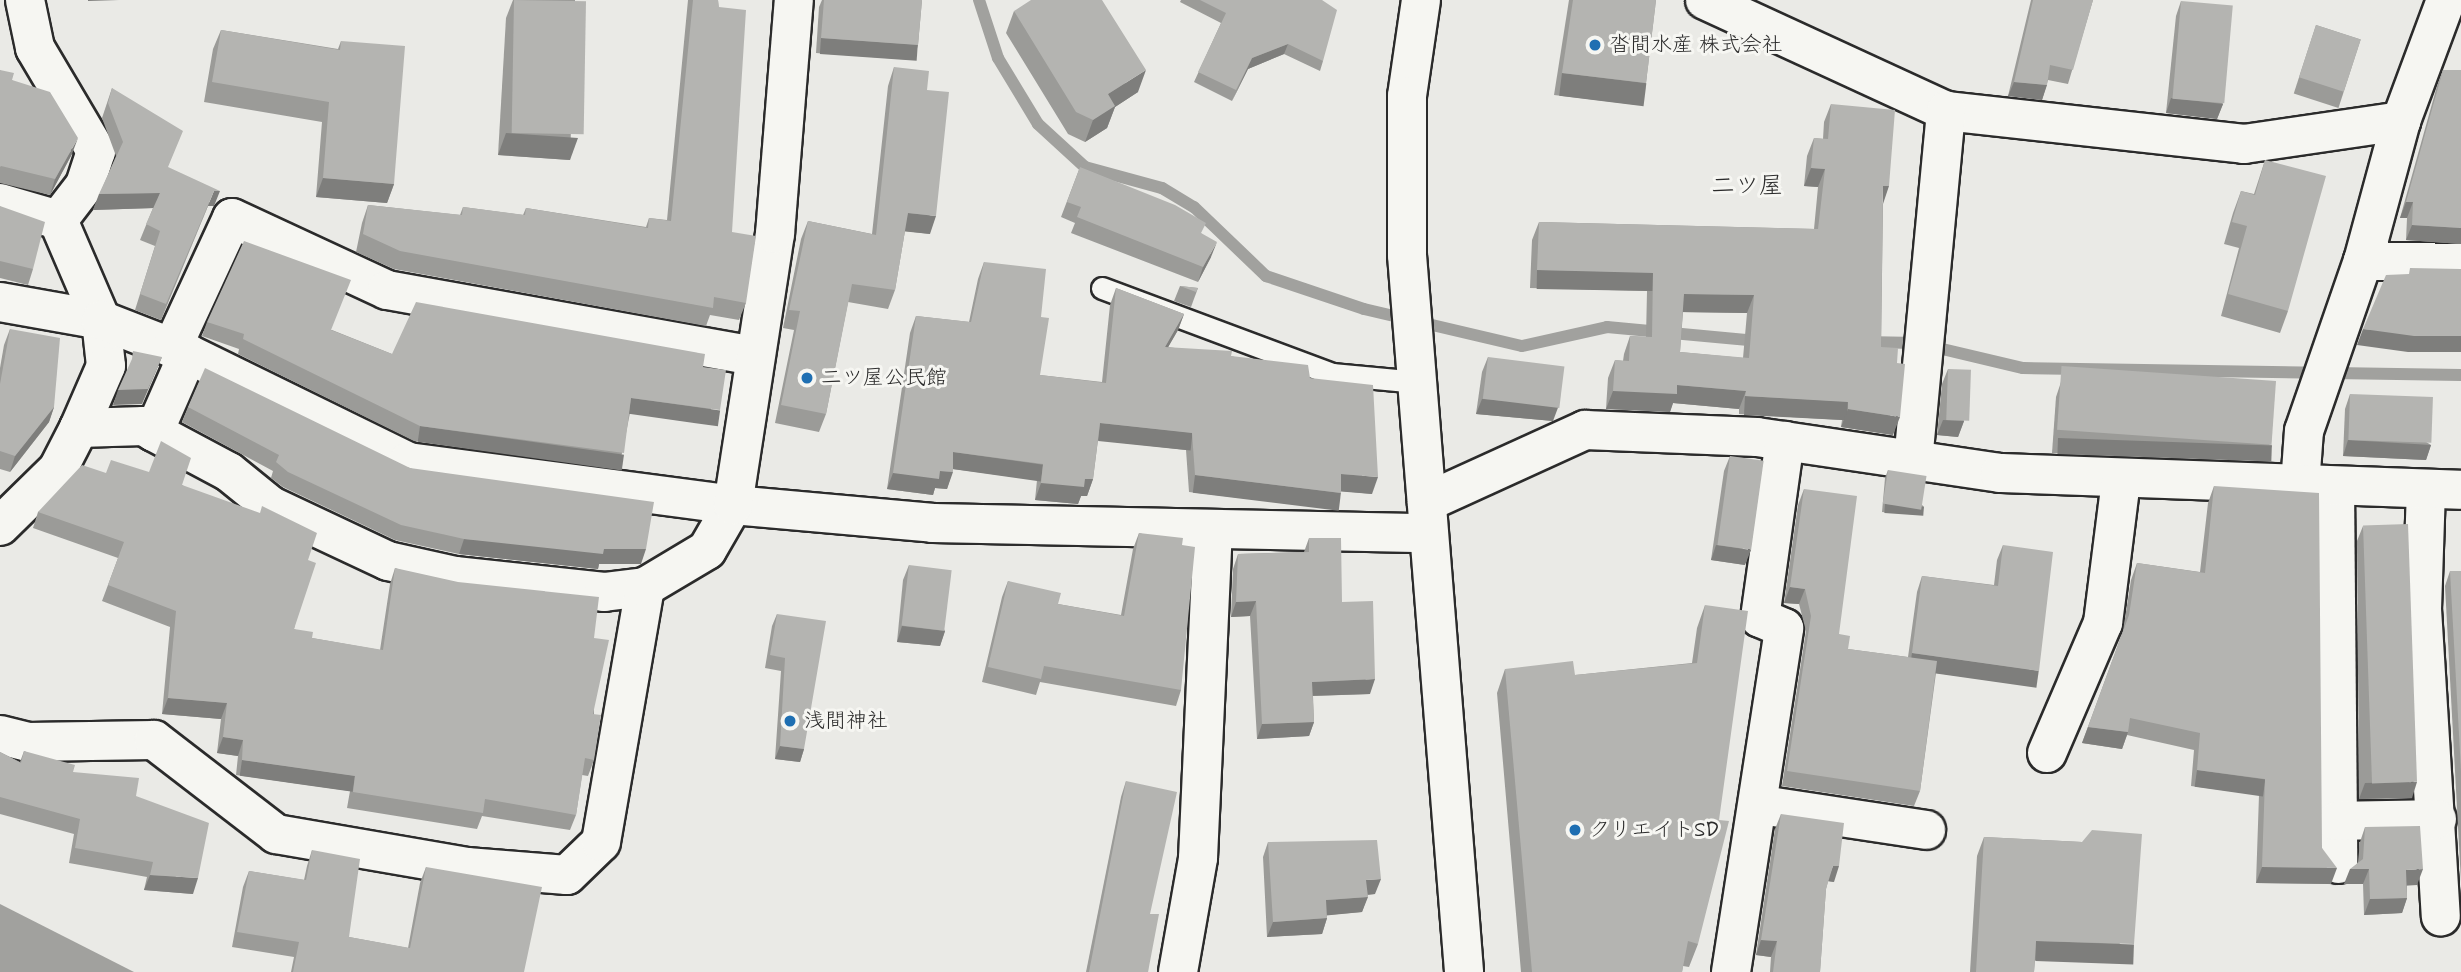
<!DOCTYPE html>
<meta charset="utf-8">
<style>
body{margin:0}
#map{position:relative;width:2461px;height:972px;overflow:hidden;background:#eaeae6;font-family:Mynerve,"Klee One",sans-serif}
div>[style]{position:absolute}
.water>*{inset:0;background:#a1a19e}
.stream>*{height:12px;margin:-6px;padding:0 6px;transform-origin:6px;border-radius:6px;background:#a1a19e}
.roads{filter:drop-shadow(2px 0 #2b2b2b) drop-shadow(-2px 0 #2b2b2b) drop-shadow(0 2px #2b2b2b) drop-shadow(0 -2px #2b2b2b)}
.lane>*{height:21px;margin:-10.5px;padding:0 10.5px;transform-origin:10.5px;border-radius:10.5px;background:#f6f6f2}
.street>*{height:38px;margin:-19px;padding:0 19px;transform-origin:19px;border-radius:19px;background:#f6f6f2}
.secondary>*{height:38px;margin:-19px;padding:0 19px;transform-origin:19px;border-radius:19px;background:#f6f6f2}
.wall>*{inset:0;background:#9b9b98;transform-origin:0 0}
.shaded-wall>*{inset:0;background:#7e7e7c;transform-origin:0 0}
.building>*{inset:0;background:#b4b4b1;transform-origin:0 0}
.dots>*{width:19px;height:19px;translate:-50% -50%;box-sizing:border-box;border:4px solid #f6f6f2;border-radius:50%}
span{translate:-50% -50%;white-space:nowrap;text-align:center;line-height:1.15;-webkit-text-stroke:6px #f6f6f2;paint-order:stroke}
.poi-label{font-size:21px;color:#2b2b2b}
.left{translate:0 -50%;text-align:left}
.quarter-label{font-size:24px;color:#2b2b2b}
</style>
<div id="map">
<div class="water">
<div style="clip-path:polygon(0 904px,134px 972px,0 972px)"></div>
</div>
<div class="stream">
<div style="left:979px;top:0;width:61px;rotate:71.9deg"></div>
<div style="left:998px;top:58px;width:77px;rotate:58.8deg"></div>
<div style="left:1038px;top:124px;width:64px;rotate:42.5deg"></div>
<div style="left:1085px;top:167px;width:80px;rotate:15.3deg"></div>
<div style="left:1162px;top:188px;width:37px;rotate:31deg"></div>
<div style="left:1194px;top:207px;width:100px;rotate:43.8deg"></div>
<div style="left:1266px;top:276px;width:103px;rotate:18.6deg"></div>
<div style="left:1364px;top:309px;width:162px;rotate:13.2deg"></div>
<div style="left:1522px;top:346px;width:87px;rotate:-12.6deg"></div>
<div style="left:1607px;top:327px;width:153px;rotate:5.3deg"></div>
<div style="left:1864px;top:342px;width:53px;rotate:1.1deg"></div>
<div style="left:1917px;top:343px;width:109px;rotate:13.3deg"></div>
<div style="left:2023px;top:368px;width:438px;rotate:0.9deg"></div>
</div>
<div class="roads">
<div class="lane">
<div style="left:1102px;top:288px;width:246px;rotate:20.5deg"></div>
<div style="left:1332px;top:374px;width:86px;rotate:5.3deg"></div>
</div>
<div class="street">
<div style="left:25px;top:0;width:49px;rotate:78.2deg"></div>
<div style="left:35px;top:48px;width:120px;rotate:59.4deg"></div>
<div style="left:96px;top:151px;width:36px;rotate:108deg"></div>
<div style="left:85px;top:185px;width:44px;rotate:127.6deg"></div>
<div style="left:58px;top:220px;width:109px;rotate:66.7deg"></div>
<div style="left:101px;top:320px;width:46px;rotate:83.8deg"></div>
<div style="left:106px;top:366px;width:68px;rotate:113.5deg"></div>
<div style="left:1705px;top:0;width:265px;rotate:24.7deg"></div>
<div style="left:1946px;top:111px;width:300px;rotate:6.3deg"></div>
<div style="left:2244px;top:144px;width:159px;rotate:-8.3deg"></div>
<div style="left:0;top:203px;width:60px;rotate:16.3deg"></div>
<div style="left:2363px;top:261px;width:98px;rotate:1.2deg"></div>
<div style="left:0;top:302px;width:103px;rotate:10.1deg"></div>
<div style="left:101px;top:320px;width:93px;rotate:21.3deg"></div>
<div style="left:188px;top:354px;width:245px;rotate:26.1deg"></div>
<div style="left:408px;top:462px;width:328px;rotate:7.5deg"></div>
<div style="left:733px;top:505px;width:201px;rotate:5.1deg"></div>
<div style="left:933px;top:523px;width:494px;rotate:1.2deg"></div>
<div style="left:172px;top:348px;width:143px;rotate:-65.2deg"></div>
<div style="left:232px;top:218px;width:171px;rotate:24.9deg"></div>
<div style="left:387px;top:290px;width:371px;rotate:10.2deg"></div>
<div style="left:188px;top:354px;width:85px;rotate:113.6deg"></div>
<div style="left:154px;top:432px;width:85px;rotate:28.1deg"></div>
<div style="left:229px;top:472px;width:54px;rotate:39deg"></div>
<div style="left:271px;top:506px;width:129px;rotate:25.2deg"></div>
<div style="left:388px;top:561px;width:69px;rotate:12.6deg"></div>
<div style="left:455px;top:576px;width:150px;rotate:6.1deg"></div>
<div style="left:604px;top:592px;width:41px;rotate:-7deg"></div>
<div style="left:1913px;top:461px;width:352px;rotate:-84.6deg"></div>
<div style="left:2300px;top:485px;width:54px;rotate:-85.8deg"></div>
<div style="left:2304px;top:431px;width:180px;rotate:-70.9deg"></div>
<div style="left:2363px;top:261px;width:145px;rotate:-74.8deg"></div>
<div style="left:2401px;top:121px;width:129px;rotate:-69.6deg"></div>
<div style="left:2335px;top:486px;width:378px;rotate:89.5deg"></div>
<div style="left:2426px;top:489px;width:120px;rotate:91.9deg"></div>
<div style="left:2422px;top:609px;width:308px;rotate:86.5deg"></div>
<div style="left:1427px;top:502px;width:174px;rotate:-24.5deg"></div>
<div style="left:1585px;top:430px;width:172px;rotate:2.3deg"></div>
<div style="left:1757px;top:437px;width:246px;rotate:8.4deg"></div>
<div style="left:2000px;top:473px;width:461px;rotate:2.1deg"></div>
<div style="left:0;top:526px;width:81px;rotate:-44.5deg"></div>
<div style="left:58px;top:469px;width:46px;rotate:-62.9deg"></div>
<div style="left:79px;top:428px;width:65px;rotate:-1.8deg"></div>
<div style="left:144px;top:426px;width:12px;rotate:31deg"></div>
<div style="left:0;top:735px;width:29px;rotate:14deg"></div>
<div style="left:28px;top:742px;width:126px;rotate:-0.9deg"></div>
<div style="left:154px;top:740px;width:154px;rotate:37.6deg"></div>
<div style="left:276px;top:834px;width:194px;rotate:9.8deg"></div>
<div style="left:467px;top:867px;width:100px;rotate:4.6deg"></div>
<div style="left:567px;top:875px;width:47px;rotate:-44.1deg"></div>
<div style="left:601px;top:842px;width:259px;rotate:-80.2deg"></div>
<div style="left:645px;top:587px;width:72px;rotate:-30.8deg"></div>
<div style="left:707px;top:550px;width:52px;rotate:-60deg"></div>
<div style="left:733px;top:505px;width:274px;rotate:-81.2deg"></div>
<div style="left:775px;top:234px;width:235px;rotate:-85.4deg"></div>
<div style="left:2047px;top:753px;width:142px;rotate:-66.7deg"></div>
<div style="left:2103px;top:623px;width:144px;rotate:-82.8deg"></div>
<div style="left:1761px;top:805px;width:167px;rotate:8.6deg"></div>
<div style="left:2337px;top:821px;width:100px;rotate:-1.1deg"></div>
<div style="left:1178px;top:972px;width:116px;rotate:-80deg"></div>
<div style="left:1198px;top:858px;width:329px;rotate:-87.4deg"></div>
<div style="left:1731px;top:972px;width:348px;rotate:-81.2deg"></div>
<div style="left:1784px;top:628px;width:26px;rotate:-157deg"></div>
<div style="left:1760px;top:618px;width:179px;rotate:-82deg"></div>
</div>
<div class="secondary">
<div style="left:1421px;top:0;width:97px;rotate:98.3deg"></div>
<div style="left:1407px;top:96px;width:159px;rotate:90deg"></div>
<div style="left:1407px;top:255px;width:719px;rotate:85.45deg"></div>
</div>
</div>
<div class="wall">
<div style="clip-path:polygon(513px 0,575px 0,570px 160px,498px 155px,506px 18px)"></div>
<div style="clip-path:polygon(688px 0,718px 0,732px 232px,746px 303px,739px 320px,710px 315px,706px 326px,394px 269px,356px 252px,362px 223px,368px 205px,460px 215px,463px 207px,523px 215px,526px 208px,646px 227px,649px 218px,667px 220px)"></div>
<div style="clip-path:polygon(822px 0,922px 0,918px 45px,913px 60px,816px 53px,819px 7px)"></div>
<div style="clip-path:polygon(1181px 0,1322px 0,1323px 61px,1320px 71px,1284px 54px,1248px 69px,1232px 101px,1194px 82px,1221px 23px,1180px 2px)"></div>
<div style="clip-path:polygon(1569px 0,1656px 0,1646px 83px,1638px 105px,1554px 95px)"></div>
<div style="clip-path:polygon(2031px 0,2093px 0,2068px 84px,2048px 80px,2042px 100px,2008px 96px)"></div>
<div style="clip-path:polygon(2181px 1px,2223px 104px,2217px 119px,2166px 113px,2176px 16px)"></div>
<div style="clip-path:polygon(1014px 11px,1138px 92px,1115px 107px,1107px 128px,1085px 142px,1068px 134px,1006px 33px)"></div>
<div style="left:2316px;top:25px;width:47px;height:72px;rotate:18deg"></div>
<div style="clip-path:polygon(221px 30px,338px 49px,341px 41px,394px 184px,387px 203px,316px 197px,322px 122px,204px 102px,213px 49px)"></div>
<div style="clip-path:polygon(894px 67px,927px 90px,930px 234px,905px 231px,895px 290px,888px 309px,848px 302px,826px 414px,819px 432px,775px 423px,794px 330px,783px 328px,801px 239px,808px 221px,872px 234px,888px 86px)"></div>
<div style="clip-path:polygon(0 70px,12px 80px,72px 154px,50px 195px,0 183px)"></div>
<div style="clip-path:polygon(2443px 70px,2461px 244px,2406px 240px,2407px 218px,2400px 218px,2437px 86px)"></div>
<div style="clip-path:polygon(112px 88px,168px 168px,214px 206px,208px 206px,161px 320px,135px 310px,155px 246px,140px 240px,153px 208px,93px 210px,116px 156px,102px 118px)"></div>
<div style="clip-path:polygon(evenodd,1831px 104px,1883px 204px,1881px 347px,1893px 435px,1841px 427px,1842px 420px,1739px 414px,1739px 409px,1673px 403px,1670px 412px,1606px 409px,1608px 378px,1615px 360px,1623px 361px,1624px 354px,1630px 336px,1646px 337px,1647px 291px,1530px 288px,1532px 240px,1539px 222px,1814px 229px,1818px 187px,1804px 186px,1807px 156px,1814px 138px,1823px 139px,1824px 122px,1831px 104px,1683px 312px,1747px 313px,1743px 358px,1680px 352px,1683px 312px)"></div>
<div style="clip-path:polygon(2265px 160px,2288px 311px,2280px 333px,2221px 316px,2239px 248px,2224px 244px,2233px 213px,2241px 191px,2254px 194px)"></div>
<div style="clip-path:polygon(1080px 167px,1202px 234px,1211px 257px,1198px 282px,1071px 233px,1075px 223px,1061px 217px)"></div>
<div style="clip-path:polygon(0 206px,33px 269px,28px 285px,0 278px)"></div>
<div style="clip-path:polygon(984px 262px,1041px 317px,1040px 375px,1102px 382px,1110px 305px,1116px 288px,1184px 314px,1178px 330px,1168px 347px,1231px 356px,1310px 378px,1372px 494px,1341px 491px,1335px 509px,1189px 492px,1186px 450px,1098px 440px,1093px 479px,1087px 496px,1081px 496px,1078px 504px,1035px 500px,1037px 480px,953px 469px,947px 489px,935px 488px,933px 495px,887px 489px,910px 333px,916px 316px,969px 322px,978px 279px)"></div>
<div style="clip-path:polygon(1180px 286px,1198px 288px,1191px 307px,1174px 301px)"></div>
<div style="clip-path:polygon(207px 322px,332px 330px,392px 354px,703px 367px,714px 425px,630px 413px,619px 468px,414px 441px,238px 354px,239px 349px,202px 336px)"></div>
<div style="clip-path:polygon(10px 329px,54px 407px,49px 422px,10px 472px,0 469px,0 368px,4px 345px)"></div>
<div style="clip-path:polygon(1488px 357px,1553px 421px,1476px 414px,1482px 372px)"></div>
<div style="clip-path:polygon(1948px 369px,1964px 421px,1958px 437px,1937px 435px,1942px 384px)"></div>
<div style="clip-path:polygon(2061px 382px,2272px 445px,2267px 461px,2052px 453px,2056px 397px)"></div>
<div style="clip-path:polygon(2350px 394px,2431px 445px,2426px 460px,2343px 456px,2345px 409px)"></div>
<div style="clip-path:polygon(188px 407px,410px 468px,641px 564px,599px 564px,598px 569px,459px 554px,395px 540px,283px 487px,271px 478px,273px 471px,182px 422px)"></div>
<div style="clip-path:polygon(1730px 456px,1745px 565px,1711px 560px,1724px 471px)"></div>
<div style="clip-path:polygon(1888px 470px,1924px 507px,1921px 515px,1882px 512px,1885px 478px)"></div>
<div style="clip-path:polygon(106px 473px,182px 485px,308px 560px,294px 629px,312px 638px,380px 650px,390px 584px,395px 568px,594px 638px,594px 760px,588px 776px,582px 775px,576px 815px,570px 830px,482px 816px,477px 829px,347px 808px,350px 791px,236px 775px,238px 756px,217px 753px,221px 719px,162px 714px,170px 627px,102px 601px,118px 558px,33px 528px,38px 512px)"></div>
<div style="clip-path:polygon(2214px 486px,2322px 848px,2331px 884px,2256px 883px,2259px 795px,2191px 786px,2194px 750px,2127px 735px,2122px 749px,2082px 743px,2123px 631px,2131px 580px,2137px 563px,2200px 572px,2208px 503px)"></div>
<div style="clip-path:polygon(1804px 489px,1839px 634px,1848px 649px,1908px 657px,1917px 592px,1922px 576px,1994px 585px,1997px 560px,2003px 545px,2033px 686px,1936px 673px,1920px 791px,1914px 806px,1782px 786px,1806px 631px,1799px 604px,1784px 603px,1798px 505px)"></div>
<div style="clip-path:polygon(2363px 526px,2412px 798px,2359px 799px,2357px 541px)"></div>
<div style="clip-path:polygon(1139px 533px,1182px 545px,1181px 690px,1176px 706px,1040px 682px,1036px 695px,982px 682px,1002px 597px,1008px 581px,1058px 604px,1121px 615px,1133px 549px)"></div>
<div style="clip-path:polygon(1309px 538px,1342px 602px,1370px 694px,1313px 696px,1314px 722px,1309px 736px,1257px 739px,1250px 616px,1231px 617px,1233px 569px,1238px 554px,1304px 552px)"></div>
<div style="clip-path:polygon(909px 565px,945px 631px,940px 646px,897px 642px,903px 580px)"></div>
<div style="clip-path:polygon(2450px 571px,2461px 571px,2461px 882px,2445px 586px)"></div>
<div style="clip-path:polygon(1705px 605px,1698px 944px,1689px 967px,1683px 966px,1682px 972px,1521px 972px,1497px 693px,1505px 669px,1575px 675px,1692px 663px,1697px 628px)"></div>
<div style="clip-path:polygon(777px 614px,804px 749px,800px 762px,775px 759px,781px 671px,765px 668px,772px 626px)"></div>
<div style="clip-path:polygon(24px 751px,73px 772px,193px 894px,144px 890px,147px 877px,69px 863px,74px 834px,0 814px,0 752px,20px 762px)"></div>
<div style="clip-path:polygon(1126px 781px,1150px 914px,1148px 972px,1086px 972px,1121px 797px)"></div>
<div style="clip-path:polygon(1781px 814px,1834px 882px,1828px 881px,1826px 889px,1820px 972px,1770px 972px,1771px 957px,1756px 955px,1775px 829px)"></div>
<div style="clip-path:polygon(2365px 827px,2417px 885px,2407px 885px,2407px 898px,2402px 913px,2364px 915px,2363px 884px,2344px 884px,2358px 862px,2360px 842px)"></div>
<div style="clip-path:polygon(1984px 837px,2082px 842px,2127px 963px,2035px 960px,2034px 972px,1970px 972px,1977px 856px)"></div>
<div style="clip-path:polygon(1268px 842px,1375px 894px,1368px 895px,1362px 912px,1327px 915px,1327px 918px,1322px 934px,1267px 937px,1263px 857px)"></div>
<div style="clip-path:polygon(312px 850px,349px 937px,408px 948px,420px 883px,426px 867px,524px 972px,291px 972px,294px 957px,232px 947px,243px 887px,249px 871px,304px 880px,307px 866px)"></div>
</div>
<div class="shaded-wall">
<div style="clip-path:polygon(88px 0,119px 0,88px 1px)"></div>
<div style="left:821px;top:38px;width:97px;height:16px;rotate:4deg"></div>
<div style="clip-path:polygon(1288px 44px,1284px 54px,1248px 69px,1232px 101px,1252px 58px)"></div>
<div style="clip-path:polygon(1146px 70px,1138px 92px,1115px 107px,1107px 128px,1085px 142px,1093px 120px,1108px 94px)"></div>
<div style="left:1562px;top:73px;width:85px;height:23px;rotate:7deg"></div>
<div style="clip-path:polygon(2014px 82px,2047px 85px,2042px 100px,2008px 96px)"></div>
<div style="clip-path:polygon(2171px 98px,2223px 104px,2217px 119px,2166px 113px)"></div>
<div style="clip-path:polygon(506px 133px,578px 138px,570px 160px,498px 155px)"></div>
<div style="clip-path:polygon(78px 138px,72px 154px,50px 195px,55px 179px)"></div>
<div style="clip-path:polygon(1811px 168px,1825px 169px,1818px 187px,1804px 186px)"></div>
<div style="clip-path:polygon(323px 178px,394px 184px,387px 203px,316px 197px)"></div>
<div style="clip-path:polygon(1883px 186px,1889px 186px,1883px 204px)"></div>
<div style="clip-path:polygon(214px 191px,220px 191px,214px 206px,208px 206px,161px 320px)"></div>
<div style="clip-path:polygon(160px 193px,155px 208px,93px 210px,99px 194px)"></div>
<div style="clip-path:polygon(2406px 202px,2413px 202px,2407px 218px,2400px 218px)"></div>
<div style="clip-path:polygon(908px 213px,936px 216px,930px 234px,901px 231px)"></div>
<div style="clip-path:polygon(2412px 225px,2461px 228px,2461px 244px,2406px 240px)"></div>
<div style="clip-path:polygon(1217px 242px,1211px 257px,1198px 282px,1203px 267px)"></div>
<div style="left:1537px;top:270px;width:116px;height:19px;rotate:1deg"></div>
<div style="clip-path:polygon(1684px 294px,1754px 295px,1747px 313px,1677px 312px)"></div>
<div style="clip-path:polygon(1184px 314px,1178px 330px,1159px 363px,1165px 347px)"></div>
<div style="clip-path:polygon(2363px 329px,2461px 336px,2461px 352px,2408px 352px,2357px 345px)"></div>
<div style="clip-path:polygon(162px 357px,142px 404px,113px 405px,118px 390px)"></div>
<div style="clip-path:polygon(1677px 385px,1746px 391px,1739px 409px,1673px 403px,1670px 412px,1606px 409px,1613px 391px)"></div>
<div style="left:1745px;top:396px;width:103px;height:19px;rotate:3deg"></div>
<div style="left:631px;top:398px;width:90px;height:16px;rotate:8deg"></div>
<div style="clip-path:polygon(1482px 399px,1559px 405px,1553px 421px,1476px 414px)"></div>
<div style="clip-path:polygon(54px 407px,49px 422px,10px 472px,15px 456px)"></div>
<div style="clip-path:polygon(1848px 409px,1900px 417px,1893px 435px,1841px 427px)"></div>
<div style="clip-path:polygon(1943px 420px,1964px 421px,1958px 437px,1937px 435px)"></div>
<div style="left:1100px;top:423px;width:93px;height:18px;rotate:6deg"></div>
<div style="left:420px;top:426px;width:206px;height:16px;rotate:8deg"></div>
<div style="left:2058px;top:438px;width:214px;height:16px;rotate:2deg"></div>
<div style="clip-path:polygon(2348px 440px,2431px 445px,2426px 460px,2343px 456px)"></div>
<div style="left:953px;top:452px;width:91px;height:17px;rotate:8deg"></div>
<div style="clip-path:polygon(940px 471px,953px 472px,947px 489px,935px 488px,933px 495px,887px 489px,893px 473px)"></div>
<div style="clip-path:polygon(1341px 474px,1378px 477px,1372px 494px,1335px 491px)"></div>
<div style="left:1195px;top:475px;width:147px;height:18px;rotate:7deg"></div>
<div style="clip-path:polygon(1085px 479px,1093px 479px,1087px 496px,1081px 496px,1078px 504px,1035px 500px,1041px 483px)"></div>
<div style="left:1885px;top:504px;width:39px;height:9px;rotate:4deg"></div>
<div style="clip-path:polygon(464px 539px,604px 549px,646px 549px,641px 564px,599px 564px,598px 569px,459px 554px)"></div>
<div style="clip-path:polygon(1716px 545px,1751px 550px,1745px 565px,1711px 560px)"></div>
<div style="clip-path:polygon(1790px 587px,1805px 589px,1799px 604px,1784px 603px)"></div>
<div style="clip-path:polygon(1256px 601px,1250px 616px,1231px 617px,1236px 602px)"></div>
<div style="clip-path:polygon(902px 626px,945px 631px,940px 646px,897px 642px)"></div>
<div style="left:1912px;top:653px;width:128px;height:17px;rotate:8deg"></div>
<div style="clip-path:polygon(1375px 679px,1370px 694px,1307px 696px,1312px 682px)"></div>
<div style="clip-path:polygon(168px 698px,227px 703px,221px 719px,162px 714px)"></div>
<div style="clip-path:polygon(1314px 722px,1309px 736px,1257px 739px,1262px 724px)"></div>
<div style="clip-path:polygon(2088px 727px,2128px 732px,2122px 749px,2082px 743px)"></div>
<div style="clip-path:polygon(223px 737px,243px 740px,238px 756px,217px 753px)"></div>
<div style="clip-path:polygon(780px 746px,804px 749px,800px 762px,775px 759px)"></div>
<div style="left:242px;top:760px;width:114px;height:16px;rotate:8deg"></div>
<div style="left:2197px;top:770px;width:69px;height:17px;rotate:8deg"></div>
<div style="clip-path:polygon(2417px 782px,2412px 798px,2359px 799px,2365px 783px)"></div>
<div style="clip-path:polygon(1833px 866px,1839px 866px,1834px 882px,1827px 881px)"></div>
<div style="clip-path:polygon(2262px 867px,2337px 868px,2331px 884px,2256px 883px)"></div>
<div style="clip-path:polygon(2350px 869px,2369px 869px,2363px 884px,2344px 884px)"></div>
<div style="clip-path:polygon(2423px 869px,2417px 885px,2401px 886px,2406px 870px)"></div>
<div style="clip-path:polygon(150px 875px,198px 878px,193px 894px,144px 890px)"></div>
<div style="clip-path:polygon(1381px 879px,1375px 894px,1361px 895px,1366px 880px)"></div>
<div style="clip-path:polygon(1368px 897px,1362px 912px,1321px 916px,1326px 900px)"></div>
<div style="clip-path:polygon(2407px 898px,2402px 913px,2364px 915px,2370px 899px)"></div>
<div style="clip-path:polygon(1327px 918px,1322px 934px,1267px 937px,1273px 922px)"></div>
<div style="clip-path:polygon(1761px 940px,1777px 941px,1771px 957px,1756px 955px)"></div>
<div style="left:2036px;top:941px;width:98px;height:20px;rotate:2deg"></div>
</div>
<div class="building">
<div style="left:514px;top:0;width:72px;height:133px;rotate:1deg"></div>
<div style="clip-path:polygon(693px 0,718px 0,719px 7px,746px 10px,732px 232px,756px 236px,746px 303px,714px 297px,713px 308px,400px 251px,363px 234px,368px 205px,462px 215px,463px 207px,525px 215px,526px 208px,648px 228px,649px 218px,671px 221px)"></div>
<div style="clip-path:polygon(824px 0,922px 0,918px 45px,821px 38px)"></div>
<div style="clip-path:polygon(1031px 0,1102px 0,1146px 70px,1108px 94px,1115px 106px,1093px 120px,1076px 112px,1014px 11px)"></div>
<div style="clip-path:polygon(1200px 0,1322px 0,1337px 10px,1323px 61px,1288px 44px,1252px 58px,1236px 90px,1198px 72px,1226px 13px)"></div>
<div style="clip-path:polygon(1573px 0,1656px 0,1646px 83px,1562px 73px)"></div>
<div style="clip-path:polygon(2033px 0,2093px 0,2073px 70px,2050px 65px,2047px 85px,2014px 82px)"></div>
<div style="left:2181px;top:1px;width:52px;height:98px;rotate:5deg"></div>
<div style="left:2316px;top:25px;width:47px;height:55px;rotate:18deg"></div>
<div style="clip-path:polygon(221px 30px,340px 50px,341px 41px,405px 46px,394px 184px,323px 178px,329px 102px,212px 82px)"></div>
<div style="clip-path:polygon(894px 67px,929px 71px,927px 90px,949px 92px,936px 216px,908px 213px,895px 290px,852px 284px,826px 414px,781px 405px,800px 311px,789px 310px,808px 221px,876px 235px)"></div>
<div style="clip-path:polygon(0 70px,14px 73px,12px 80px,50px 92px,78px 138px,55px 179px,1px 166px,0 167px)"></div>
<div style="clip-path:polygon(2443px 70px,2461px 70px,2461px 228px,2412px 225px,2413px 202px,2406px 202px)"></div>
<div style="clip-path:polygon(112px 88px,183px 131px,168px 167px,220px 191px,214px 191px,166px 304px,140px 294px,160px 231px,146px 224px,160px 193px,99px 194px,123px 142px,108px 103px)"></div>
<div style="clip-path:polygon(evenodd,1831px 104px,1895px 110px,1889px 186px,1883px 186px,1881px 347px,1898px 348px,1897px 363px,1905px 364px,1900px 417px,1848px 409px,1848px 402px,1745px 396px,1746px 391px,1677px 385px,1677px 394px,1613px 391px,1615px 360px,1629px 361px,1630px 336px,1652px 337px,1653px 273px,1537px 270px,1539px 222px,1818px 229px,1825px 169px,1811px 168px,1814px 138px,1828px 139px,1831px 104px,1684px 294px,1754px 295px,1749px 358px,1680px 352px,1684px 294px)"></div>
<div style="clip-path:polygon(2265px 160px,2326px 176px,2288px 311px,2228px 294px,2247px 226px,2232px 222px,2241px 191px,2255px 195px)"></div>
<div style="clip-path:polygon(1080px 167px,1175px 205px,1206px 223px,1201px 233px,1217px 242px,1203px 267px,1077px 217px,1081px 207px,1067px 202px)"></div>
<div style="clip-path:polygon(0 206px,45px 222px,33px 269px,0 261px)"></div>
<div style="clip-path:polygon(244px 241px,351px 280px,331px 330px,392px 354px,416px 302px,705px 354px,703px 367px,726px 370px,720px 410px,631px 398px,624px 453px,420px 426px,243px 339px,244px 334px,207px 322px)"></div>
<div style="clip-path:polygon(984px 262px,1046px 269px,1041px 317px,1049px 318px,1040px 375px,1106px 383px,1116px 288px,1184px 314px,1165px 347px,1232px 351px,1231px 356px,1308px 365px,1310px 378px,1373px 385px,1378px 477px,1341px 474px,1341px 493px,1195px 475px,1192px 433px,1100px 423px,1093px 479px,1085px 479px,1084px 487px,1041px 483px,1043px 464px,953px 452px,953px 472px,940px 471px,939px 479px,893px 473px,916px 316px,971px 322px)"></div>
<div style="clip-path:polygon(2410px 268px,2461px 269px,2461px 336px,2414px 336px,2363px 329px,2386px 275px,2409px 274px)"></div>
<div style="clip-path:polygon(1180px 286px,1198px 288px,1196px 292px)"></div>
<div style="clip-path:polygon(10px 329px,60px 338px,54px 407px,15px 456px,0 451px,0 384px)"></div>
<div style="clip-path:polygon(133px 351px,162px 357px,148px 389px,118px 390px,132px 359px)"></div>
<div style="left:1488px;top:357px;width:77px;height:42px;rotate:7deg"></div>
<div style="clip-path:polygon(205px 368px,410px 468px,654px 502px,646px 549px,604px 549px,603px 554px,464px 539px,401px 525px,288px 472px,276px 462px,279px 455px,188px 407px)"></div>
<div style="left:1948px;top:369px;width:23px;height:51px;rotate:2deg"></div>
<div style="left:2276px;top:381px;width:64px;height:215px;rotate:94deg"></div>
<div style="left:2350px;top:394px;width:83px;height:46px;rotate:2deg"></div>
<div style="clip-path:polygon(161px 441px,191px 458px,182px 485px,260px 513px,262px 506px,317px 533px,308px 560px,316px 563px,294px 629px,313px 632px,312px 638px,383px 650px,395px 568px,458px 582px,599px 597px,594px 638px,609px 640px,593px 714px,601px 715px,594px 760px,585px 758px,576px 815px,485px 799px,483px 813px,353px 792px,355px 776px,242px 760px,243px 740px,223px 737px,227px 703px,168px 698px,176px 611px,108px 585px,124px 542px,38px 512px,82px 465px,106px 473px,111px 460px,149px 472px)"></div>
<div style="left:1730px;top:456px;width:34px;height:90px;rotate:8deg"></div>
<div style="left:1888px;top:470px;width:39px;height:34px;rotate:9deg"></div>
<div style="clip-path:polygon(2214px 486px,2319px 493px,2322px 848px,2337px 868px,2262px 867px,2265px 779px,2197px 770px,2200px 733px,2130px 718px,2128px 732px,2088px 727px,2129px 615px,2137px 563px,2205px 573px)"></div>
<div style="clip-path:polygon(1804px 489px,1857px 496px,1839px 634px,1850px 636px,1848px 649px,1937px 661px,1920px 791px,1787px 771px,1811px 616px,1805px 589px,1790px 587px)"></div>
<div style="left:2408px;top:524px;width:258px;height:45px;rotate:88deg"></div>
<div style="clip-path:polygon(1139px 533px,1183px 538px,1182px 545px,1195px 547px,1181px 690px,1044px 666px,1041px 679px,988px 667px,1008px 581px,1061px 593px,1058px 604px,1124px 616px)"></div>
<div style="clip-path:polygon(1309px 538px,1341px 538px,1342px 602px,1373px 601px,1375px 679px,1312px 682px,1314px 722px,1262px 724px,1256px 601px,1236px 602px,1238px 554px,1309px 552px)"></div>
<div style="clip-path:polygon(2003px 545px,2053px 552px,2039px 671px,1912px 653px,1922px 576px,1998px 586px)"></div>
<div style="left:909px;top:565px;width:43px;height:61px;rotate:7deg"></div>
<div style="clip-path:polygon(2450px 571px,2461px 571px,2461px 771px)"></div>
<div style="clip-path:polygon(1705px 605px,1748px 611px,1719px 820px,1729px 821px,1698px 944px,1688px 941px,1682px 972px,1532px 972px,1505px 669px,1573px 661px,1575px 675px,1697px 663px)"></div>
<div style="clip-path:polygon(777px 614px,826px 621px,804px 749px,780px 746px,785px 658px,770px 655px)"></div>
<div style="clip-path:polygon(24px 751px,75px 765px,73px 772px,139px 778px,136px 796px,209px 823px,198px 878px,150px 875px,153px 862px,75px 848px,80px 819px,0 797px,0 752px,21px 763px)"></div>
<div style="clip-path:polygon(1126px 781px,1177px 792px,1150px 914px,1159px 914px,1148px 972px,1089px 972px)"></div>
<div style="clip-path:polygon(1781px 814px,1844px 823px,1839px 866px,1833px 866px,1826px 889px,1820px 972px,1773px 972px,1777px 941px,1761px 940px)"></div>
<div style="clip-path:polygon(2420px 826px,2423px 869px,2406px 870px,2407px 898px,2370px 899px,2369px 869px,2350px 869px,2363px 859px,2365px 827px)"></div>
<div style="clip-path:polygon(2092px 830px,2142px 834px,2134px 944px,2036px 941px,2034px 972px,1976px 972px,1984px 837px,2082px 842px)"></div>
<div style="clip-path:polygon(1377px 840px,1381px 879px,1366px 880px,1368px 897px,1326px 900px,1327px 918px,1273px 922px,1268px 842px)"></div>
<div style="clip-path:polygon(312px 850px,360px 859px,349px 937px,410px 948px,426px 867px,542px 887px,524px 972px,293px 972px,299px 942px,237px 932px,249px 871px,306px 880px)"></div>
</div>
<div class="dots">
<div style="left:1595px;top:45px;background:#1f6fb2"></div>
<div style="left:807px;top:378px;background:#1f6fb2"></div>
<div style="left:790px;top:721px;background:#1f6fb2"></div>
<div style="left:1575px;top:830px;background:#1f6fb2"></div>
</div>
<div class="poi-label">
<span class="left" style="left:1609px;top:45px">沓間水産 株式会社</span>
<span class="left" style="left:821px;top:378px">二ツ屋公民館</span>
<span class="left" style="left:804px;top:721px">浅間神社</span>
<span class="left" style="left:1589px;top:830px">クリエイトSD</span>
</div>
<div class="quarter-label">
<span style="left:1747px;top:187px">二ツ屋</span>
</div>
</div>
